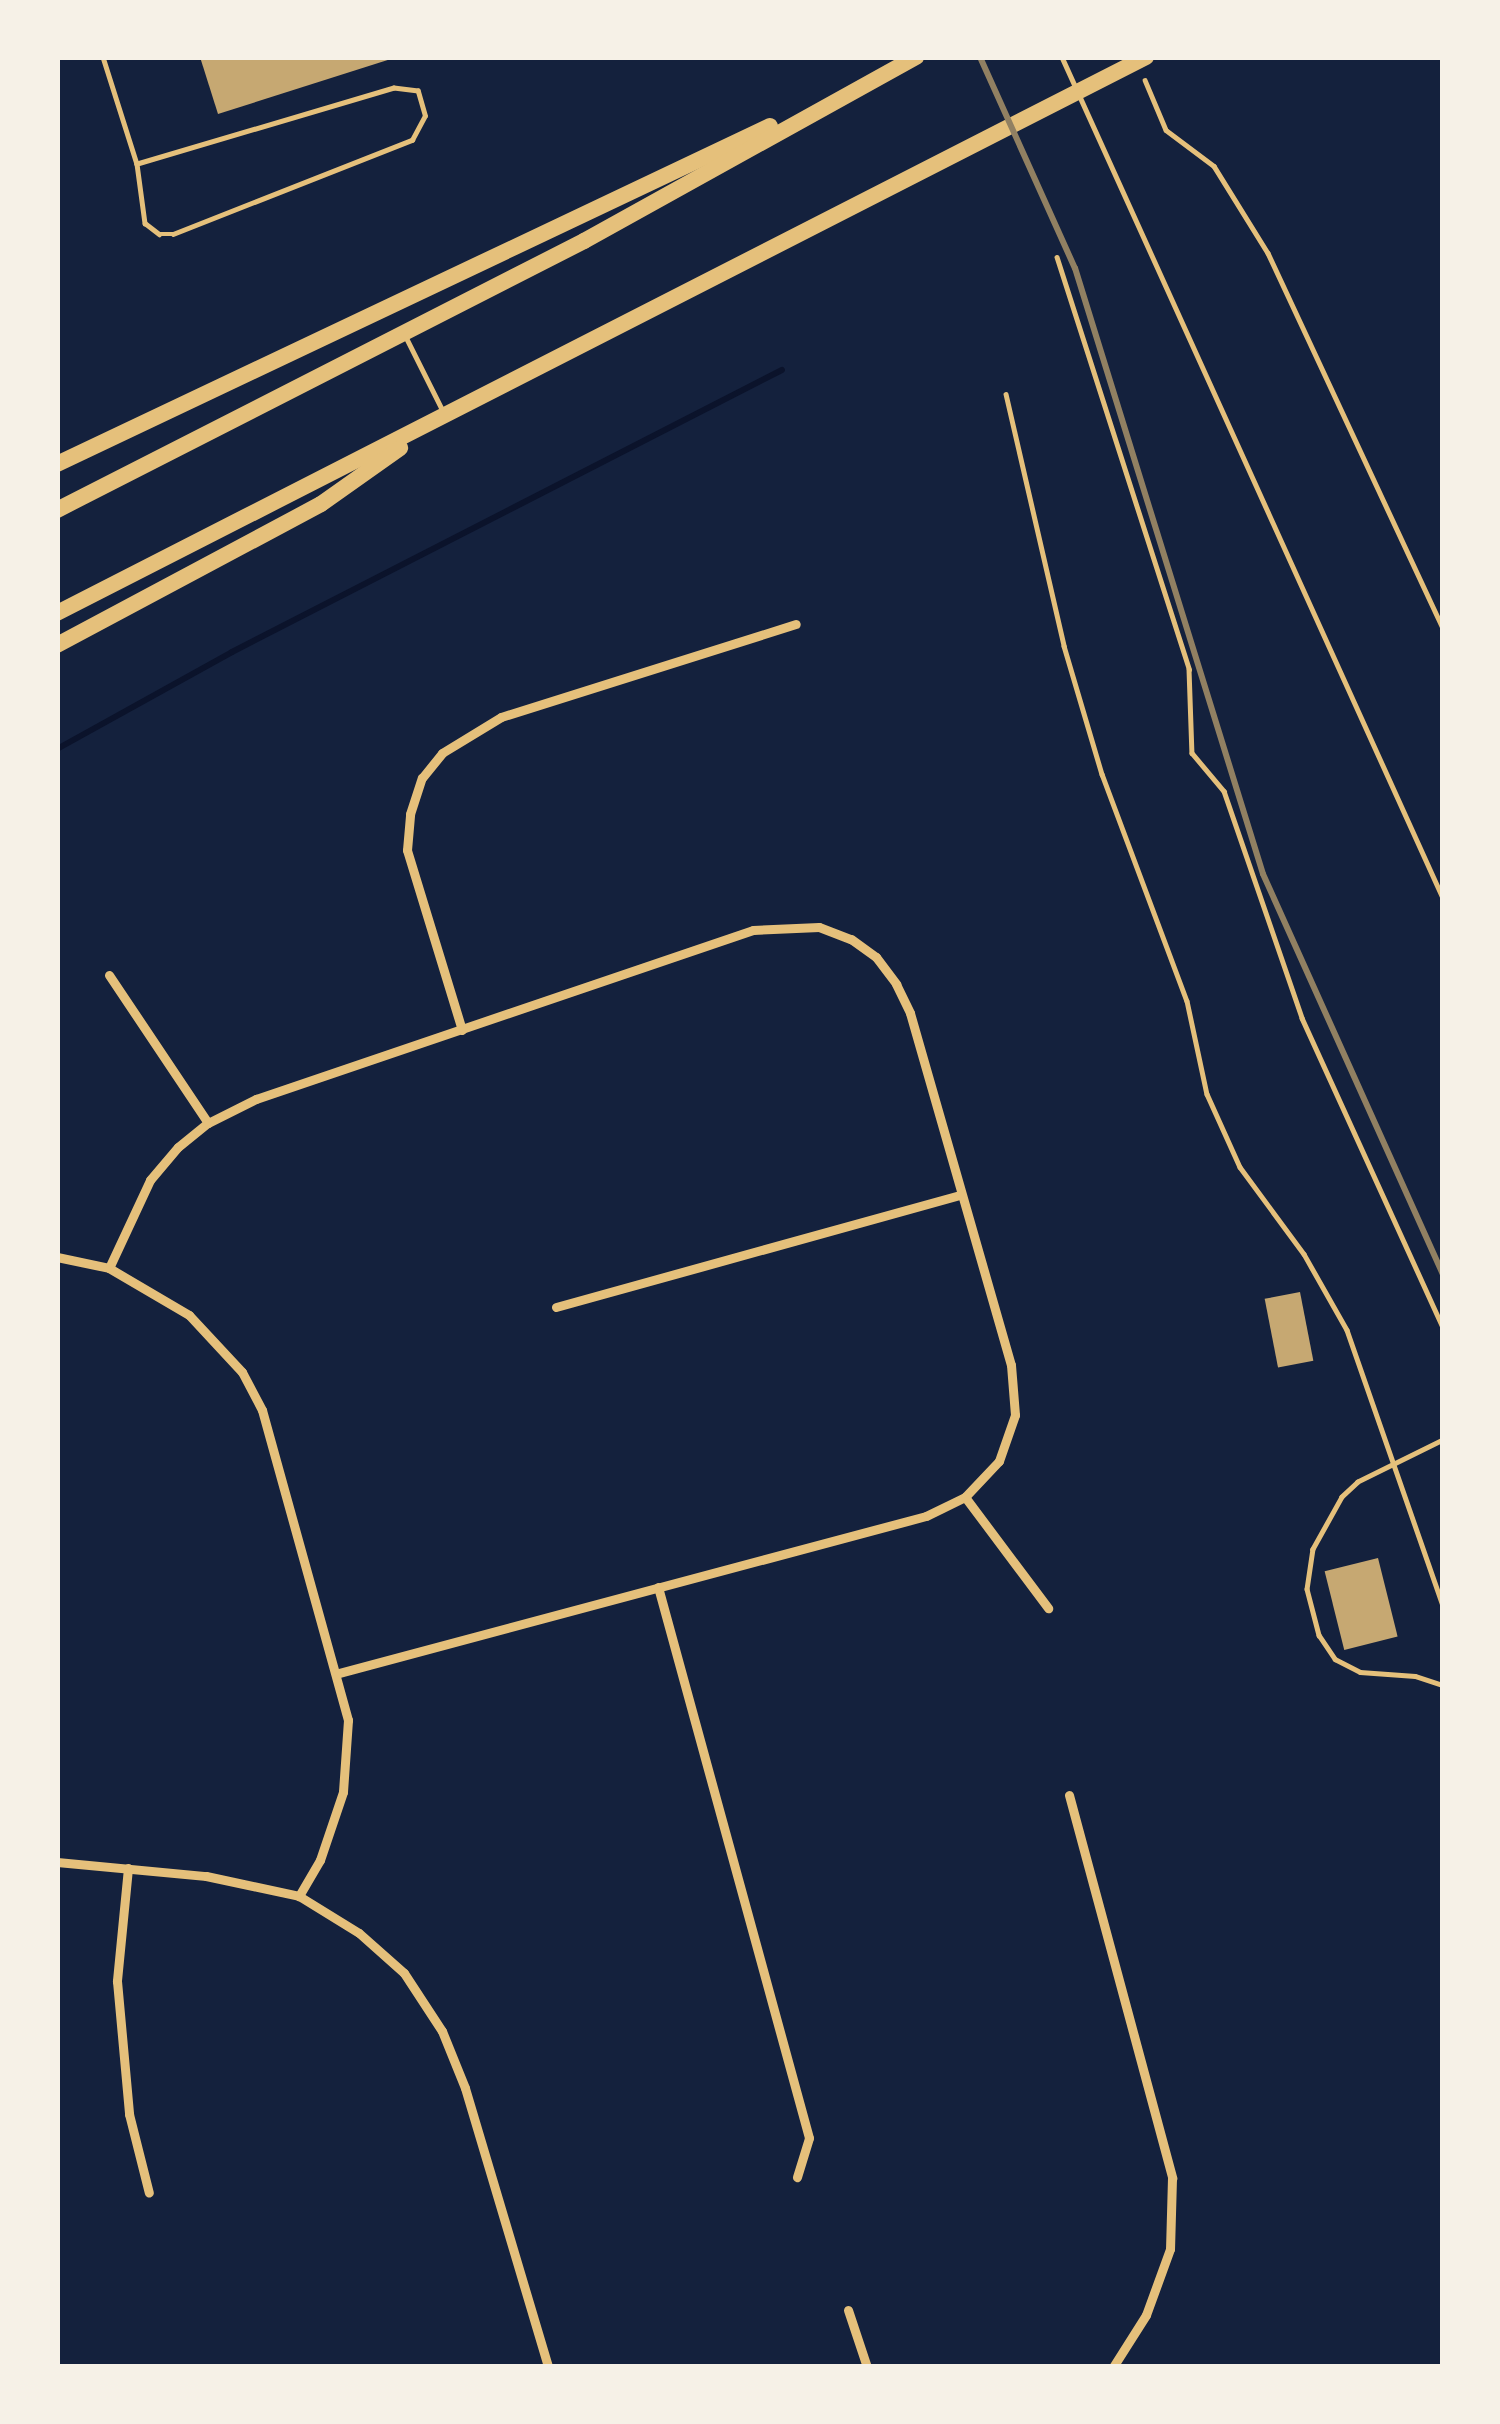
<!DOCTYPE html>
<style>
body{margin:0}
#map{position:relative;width:1500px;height:2424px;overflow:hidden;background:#14213d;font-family:"DM Sans",sans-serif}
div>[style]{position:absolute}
.stream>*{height:6px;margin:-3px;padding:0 3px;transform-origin:3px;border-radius:3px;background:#0b132b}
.building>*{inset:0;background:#c6a872;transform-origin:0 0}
.path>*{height:4.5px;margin:-2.25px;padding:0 2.25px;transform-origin:2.25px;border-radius:2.25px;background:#e5c07b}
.service>*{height:4.5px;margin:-2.25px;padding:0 2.25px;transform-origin:2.25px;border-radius:2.25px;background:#e5c07b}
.minor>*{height:9px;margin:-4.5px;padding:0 4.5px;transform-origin:4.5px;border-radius:4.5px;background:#e5c07b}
.motorway>*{height:16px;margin:-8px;padding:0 8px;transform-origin:8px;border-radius:8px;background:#e5c07b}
.rail>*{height:6px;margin:-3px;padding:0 3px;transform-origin:3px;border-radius:3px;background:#918062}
span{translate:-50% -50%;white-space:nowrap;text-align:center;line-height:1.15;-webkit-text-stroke:12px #f6f1e7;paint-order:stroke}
.frame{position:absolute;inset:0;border:60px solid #f6f1e7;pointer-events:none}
</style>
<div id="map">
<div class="stream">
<div style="left:57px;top:749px;width:200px;rotate:-29deg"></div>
<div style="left:232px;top:652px;width:618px;rotate:-27.15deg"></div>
</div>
<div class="building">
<div style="clip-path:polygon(200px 57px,394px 57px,394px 58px,218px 114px)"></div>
<div style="left:1300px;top:1292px;width:70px;height:36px;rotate:79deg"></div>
<div style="left:1378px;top:1558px;width:81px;height:55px;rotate:76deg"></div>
</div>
<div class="path">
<div style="left:1145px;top:80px;width:54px;rotate:67.2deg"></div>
<div style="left:1166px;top:130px;width:60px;rotate:36.9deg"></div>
<div style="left:1214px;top:166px;width:102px;rotate:58.2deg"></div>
<div style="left:1268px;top:253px;width:414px;rotate:65deg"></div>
</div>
<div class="service">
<div style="left:103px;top:57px;width:112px;rotate:72.4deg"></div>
<div style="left:137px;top:164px;width:60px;rotate:82.3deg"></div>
<div style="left:145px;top:223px;width:18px;rotate:38deg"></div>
<div style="left:159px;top:234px;width:14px"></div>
<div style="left:173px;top:234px;width:257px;rotate:-21.5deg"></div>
<div style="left:412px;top:140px;width:27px;rotate:-62deg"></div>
<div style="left:425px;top:116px;width:26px;rotate:-106deg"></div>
<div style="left:418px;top:91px;width:24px;rotate:-173deg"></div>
<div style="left:394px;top:88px;width:268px;rotate:163.5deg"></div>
<div style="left:1062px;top:57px;width:923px;rotate:65.63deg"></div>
<div style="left:1057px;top:257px;width:433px;rotate:72.2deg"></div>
<div style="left:1189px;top:669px;width:84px;rotate:88deg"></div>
<div style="left:1192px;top:753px;width:50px;rotate:49.9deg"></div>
<div style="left:1224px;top:791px;width:240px;rotate:71deg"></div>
<div style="left:1302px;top:1018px;width:340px;rotate:65.5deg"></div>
<div style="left:406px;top:337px;width:85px;rotate:63.4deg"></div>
<div style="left:1006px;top:394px;width:259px;rotate:77deg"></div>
<div style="left:1064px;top:646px;width:134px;rotate:73.5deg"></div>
<div style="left:1102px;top:774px;width:242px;rotate:69.5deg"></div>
<div style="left:1187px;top:1001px;width:95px;rotate:77.9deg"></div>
<div style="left:1207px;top:1094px;width:80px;rotate:65.7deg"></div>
<div style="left:1240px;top:1167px;width:108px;rotate:53.7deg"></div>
<div style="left:1304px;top:1254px;width:87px;rotate:60.5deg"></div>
<div style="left:1347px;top:1330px;width:291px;rotate:70.8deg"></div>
<div style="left:1443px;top:1440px;width:95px;rotate:153.7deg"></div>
<div style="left:1358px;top:1482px;width:22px;rotate:137deg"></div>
<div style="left:1342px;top:1497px;width:60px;rotate:119.1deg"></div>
<div style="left:1313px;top:1549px;width:40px;rotate:98.5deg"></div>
<div style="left:1307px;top:1589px;width:48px;rotate:75.4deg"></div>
<div style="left:1319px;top:1635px;width:29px;rotate:56deg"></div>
<div style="left:1335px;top:1659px;width:28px;rotate:27deg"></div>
<div style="left:1360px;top:1672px;width:55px;rotate:4.2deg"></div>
<div style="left:1415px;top:1676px;width:29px;rotate:18deg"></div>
</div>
<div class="minor">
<div style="left:109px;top:975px;width:178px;rotate:56.2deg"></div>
<div style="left:462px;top:1030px;width:188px;rotate:-107deg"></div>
<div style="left:407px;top:850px;width:36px;rotate:-85deg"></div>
<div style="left:410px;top:814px;width:38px;rotate:-72deg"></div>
<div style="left:422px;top:778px;width:32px;rotate:-51deg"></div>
<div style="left:442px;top:753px;width:69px;rotate:-31.4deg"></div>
<div style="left:501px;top:717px;width:309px;rotate:-17.5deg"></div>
<div style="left:57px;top:1257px;width:53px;rotate:11.9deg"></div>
<div style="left:109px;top:1268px;width:93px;rotate:30.4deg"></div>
<div style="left:189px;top:1315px;width:78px;rotate:47.1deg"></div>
<div style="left:242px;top:1372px;width:43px;rotate:62.2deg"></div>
<div style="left:262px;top:1410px;width:322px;rotate:74.5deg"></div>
<div style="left:348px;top:1720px;width:72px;rotate:94deg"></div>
<div style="left:343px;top:1792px;width:72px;rotate:108.7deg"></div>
<div style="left:320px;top:1860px;width:42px;rotate:120.3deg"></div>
<div style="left:109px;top:1268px;width:97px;rotate:-65deg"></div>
<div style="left:150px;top:1180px;width:43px;rotate:-49.7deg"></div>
<div style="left:178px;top:1147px;width:38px;rotate:-39deg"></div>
<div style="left:208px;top:1123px;width:54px;rotate:-26.6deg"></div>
<div style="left:256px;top:1099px;width:525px;rotate:-18.78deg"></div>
<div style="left:753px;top:930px;width:66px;rotate:-2.6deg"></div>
<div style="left:819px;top:927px;width:34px;rotate:21deg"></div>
<div style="left:851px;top:939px;width:31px;rotate:36deg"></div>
<div style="left:876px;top:957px;width:34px;rotate:53deg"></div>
<div style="left:896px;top:984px;width:32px;rotate:64deg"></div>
<div style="left:910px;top:1013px;width:366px;rotate:74deg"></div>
<div style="left:1011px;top:1365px;width:50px;rotate:85.4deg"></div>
<div style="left:1015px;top:1415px;width:49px;rotate:109.2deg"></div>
<div style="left:999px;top:1461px;width:50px;rotate:133.4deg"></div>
<div style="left:965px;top:1497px;width:43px;rotate:154deg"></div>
<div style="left:926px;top:1516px;width:608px;rotate:165.03deg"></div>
<div style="left:556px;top:1307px;width:420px;rotate:-15.5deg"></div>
<div style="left:965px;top:1497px;width:139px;rotate:53.2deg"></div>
<div style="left:658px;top:1587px;width:571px;rotate:74.67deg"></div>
<div style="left:809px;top:2138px;width:41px;rotate:107.1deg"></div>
<div style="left:1069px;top:1795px;width:397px;rotate:74.9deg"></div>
<div style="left:1172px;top:2178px;width:71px;rotate:91.6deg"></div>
<div style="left:1170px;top:2249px;width:70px;rotate:110deg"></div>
<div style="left:1146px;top:2315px;width:62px;rotate:122.4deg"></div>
<div style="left:57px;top:1862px;width:150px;rotate:5.4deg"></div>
<div style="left:206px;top:1876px;width:95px;rotate:12.1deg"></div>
<div style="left:299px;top:1896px;width:70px;rotate:31.7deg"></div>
<div style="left:359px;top:1933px;width:60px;rotate:41.6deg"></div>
<div style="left:404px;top:1973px;width:69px;rotate:56.8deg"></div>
<div style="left:442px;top:2031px;width:61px;rotate:68deg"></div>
<div style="left:465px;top:2088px;width:291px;rotate:73.4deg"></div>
<div style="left:128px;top:1868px;width:114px;rotate:95.6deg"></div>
<div style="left:117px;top:1981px;width:134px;rotate:84.8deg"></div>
<div style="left:129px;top:2114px;width:81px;rotate:75.8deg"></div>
<div style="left:848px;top:2310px;width:60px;rotate:71.6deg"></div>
</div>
<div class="motorway">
<div style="left:57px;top:464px;width:789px;rotate:-25.36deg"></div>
<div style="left:57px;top:510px;width:592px;rotate:-27.04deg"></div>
<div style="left:584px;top:241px;width:380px;rotate:-29deg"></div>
<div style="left:57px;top:613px;width:1223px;rotate:-27.05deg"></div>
<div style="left:57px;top:645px;width:299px;rotate:-28.1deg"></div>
<div style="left:321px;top:504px;width:97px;rotate:-35.3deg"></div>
</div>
<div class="rail">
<div style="left:980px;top:57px;width:231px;rotate:65.8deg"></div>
<div style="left:1075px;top:268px;width:634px;rotate:72.76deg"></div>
<div style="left:1263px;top:874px;width:439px;rotate:65.8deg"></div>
</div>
<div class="frame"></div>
</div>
